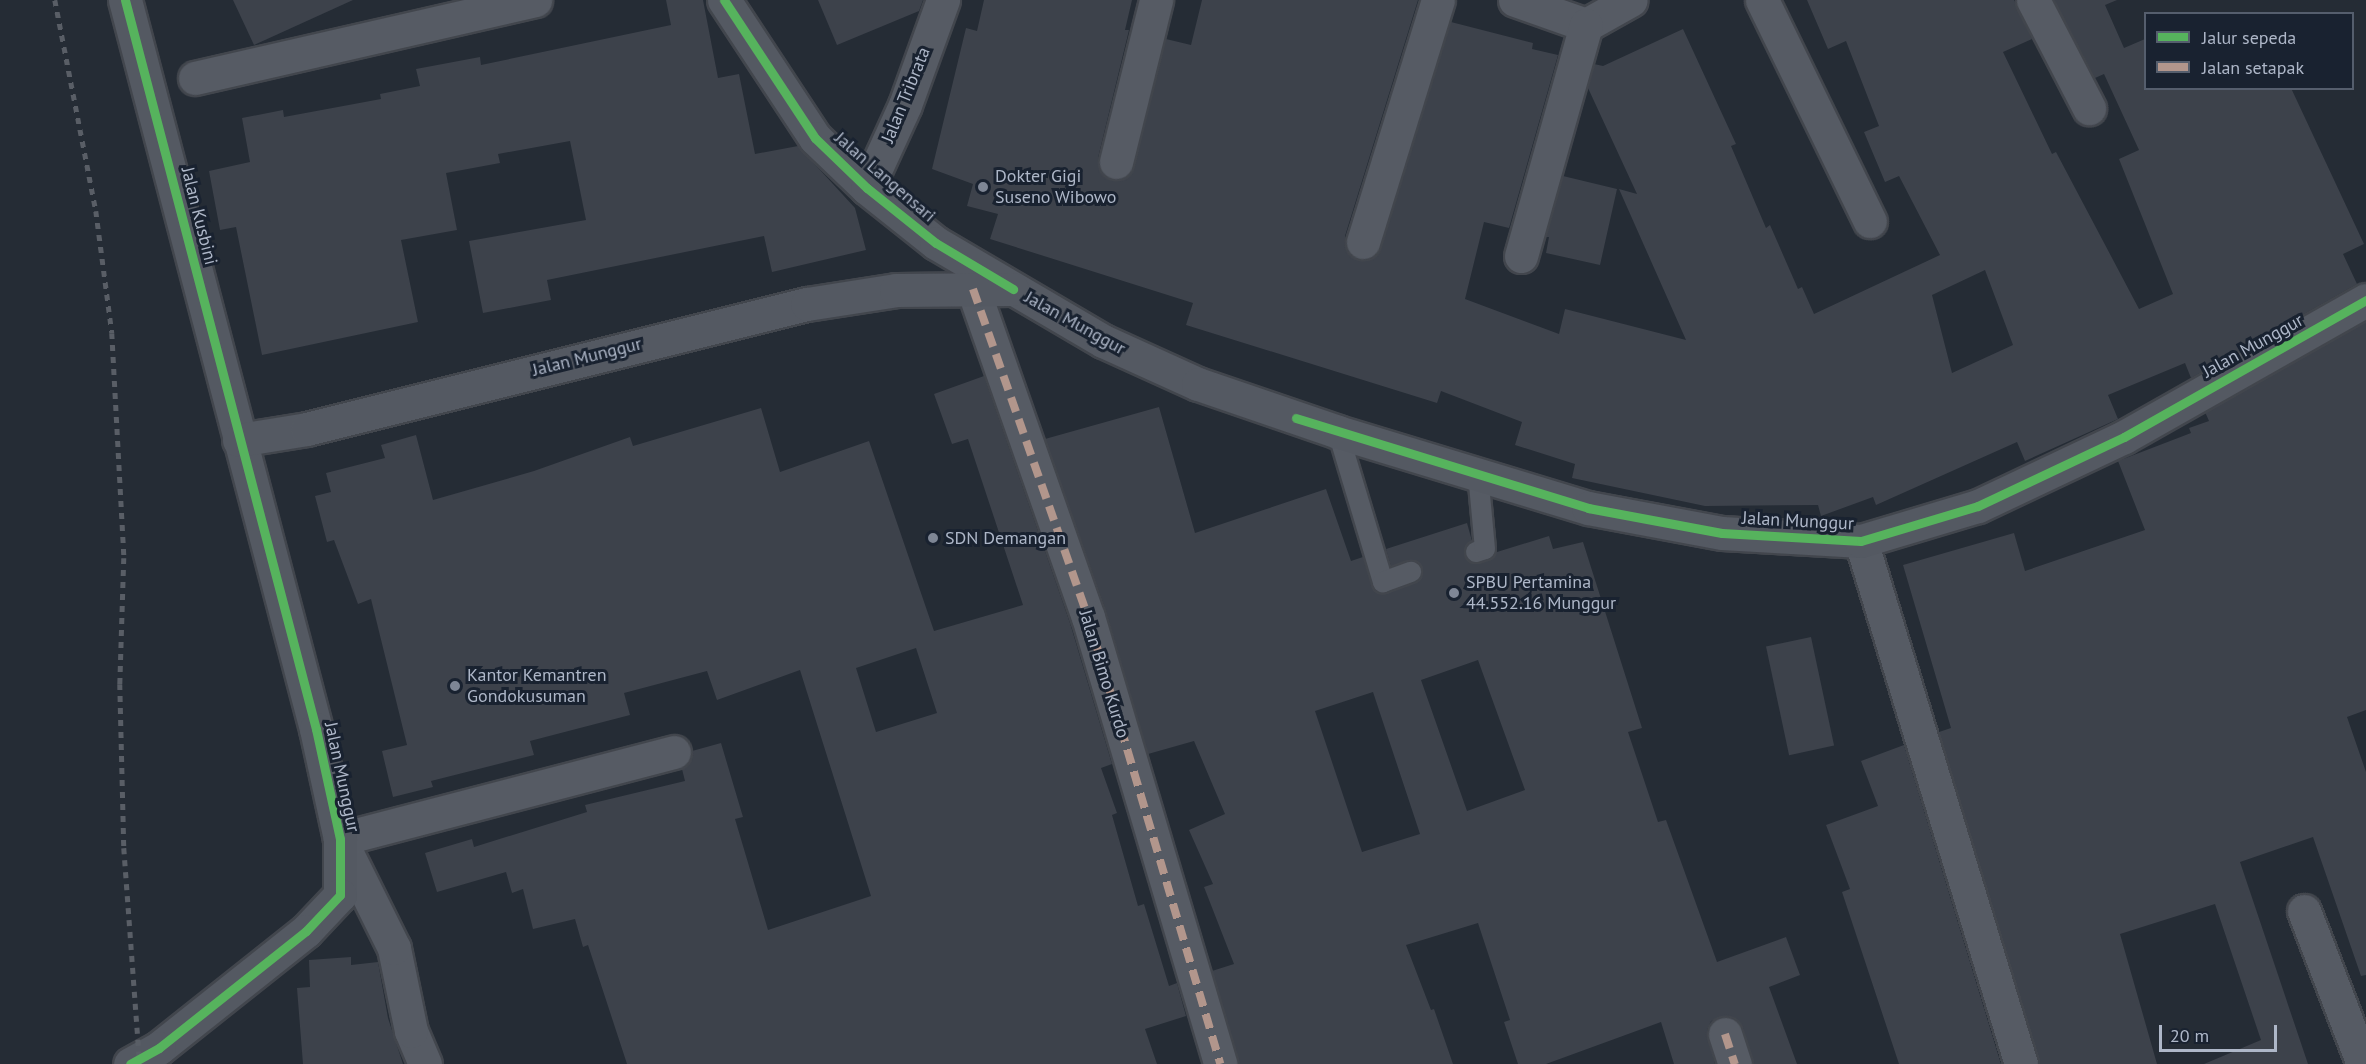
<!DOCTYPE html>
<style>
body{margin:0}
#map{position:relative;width:2366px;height:1064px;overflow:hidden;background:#252c35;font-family:"PT Sans",sans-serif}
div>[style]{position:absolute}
.building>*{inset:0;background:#3d424b;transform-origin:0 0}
.roads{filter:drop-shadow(2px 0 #42464d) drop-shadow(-2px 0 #42464d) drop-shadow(0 2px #42464d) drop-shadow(0 -2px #42464d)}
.lane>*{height:20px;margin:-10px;padding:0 10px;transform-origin:10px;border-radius:10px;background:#565b64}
.street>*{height:33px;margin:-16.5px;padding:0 16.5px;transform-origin:16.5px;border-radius:16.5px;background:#565b64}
.secondary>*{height:33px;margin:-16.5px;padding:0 16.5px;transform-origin:16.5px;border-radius:16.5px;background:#545962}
.rail>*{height:4.5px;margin-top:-2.25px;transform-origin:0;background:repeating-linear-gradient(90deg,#595e66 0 6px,transparent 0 12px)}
.quiet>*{height:8px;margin-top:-4px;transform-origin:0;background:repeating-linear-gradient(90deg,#b2968c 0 15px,transparent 0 23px)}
.cycleway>*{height:9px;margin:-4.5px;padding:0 4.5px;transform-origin:4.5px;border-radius:4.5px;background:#56b35d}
.dots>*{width:16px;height:16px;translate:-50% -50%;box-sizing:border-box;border:3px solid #192230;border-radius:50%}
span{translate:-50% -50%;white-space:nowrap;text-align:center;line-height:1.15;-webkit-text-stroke:6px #192230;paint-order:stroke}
.street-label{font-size:18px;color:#aeb7c8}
.poi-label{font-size:18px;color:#aeb7c8}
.left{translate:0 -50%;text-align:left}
.legend{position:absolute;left:2144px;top:12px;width:210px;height:78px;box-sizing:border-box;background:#192230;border:2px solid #555e6d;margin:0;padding:8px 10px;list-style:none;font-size:18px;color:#aeb7c8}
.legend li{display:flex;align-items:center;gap:12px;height:30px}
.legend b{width:30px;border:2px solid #555e6d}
.scale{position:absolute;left:2159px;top:1025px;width:118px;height:27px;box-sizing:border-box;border:3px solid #aeb7c8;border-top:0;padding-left:8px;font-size:18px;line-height:21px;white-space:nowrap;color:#aeb7c8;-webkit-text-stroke:4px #192230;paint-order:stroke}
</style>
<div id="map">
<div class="building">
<div style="clip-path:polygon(233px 0,353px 0,254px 45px)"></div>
<div style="clip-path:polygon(666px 0,703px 0,718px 78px,739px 74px,755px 154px,798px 146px,855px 208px,866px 250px,772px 272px,764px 236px,547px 280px,551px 300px,483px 313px,469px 241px,586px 220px,570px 141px,498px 154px,500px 163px,446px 173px,457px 230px,401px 240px,418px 322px,262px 355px,236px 227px,220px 230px,209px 171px,250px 162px,242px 118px,283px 110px,284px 117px,381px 99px,380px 94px,420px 86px,416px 69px,480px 57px,481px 65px,671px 25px)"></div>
<div style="clip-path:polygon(818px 0,923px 0,919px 11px,837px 45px)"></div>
<div style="clip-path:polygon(evenodd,984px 0,1132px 0,1125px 30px,1129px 30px,1098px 158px,1103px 175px,1112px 180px,1129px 175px,1134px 166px,1166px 39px,1191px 45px,1202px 0,1418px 0,1345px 236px,1349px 254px,1358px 260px,1375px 256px,1381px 248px,1451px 22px,1533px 43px,1532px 49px,1558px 55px,1509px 228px,1484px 222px,1465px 299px,1559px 334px,1565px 309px,1686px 340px,1619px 189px,1637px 194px,1588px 88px,1594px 64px,1603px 66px,1683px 29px,1736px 144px,1731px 146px,1766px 228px,1770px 225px,1798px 289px,1802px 287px,1814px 314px,1940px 255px,1899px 176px,1885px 182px,1864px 132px,1879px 126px,1846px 41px,1828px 49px,1807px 0,2014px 0,2032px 39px,2003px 52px,2052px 154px,2056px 152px,2139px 309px,2173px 294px,2119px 159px,2139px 150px,2104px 74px,2095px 78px,2054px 0,2117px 0,2105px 5px,2124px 48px,2145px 39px,2145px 88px,2291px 88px,2364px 244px,2343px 254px,2357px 284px,2191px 378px,2185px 363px,2108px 395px,2118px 419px,2025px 461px,2017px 442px,1876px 505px,1873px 497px,1821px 516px,1818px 505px,1705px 506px,1572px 478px,1575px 464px,1515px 445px,1522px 422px,1441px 391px,1437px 403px,1186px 325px,1193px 303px,990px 239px,998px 214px,967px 206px,973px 184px,932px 169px,966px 28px,977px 31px,984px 0,1985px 270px,2013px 345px,1952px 373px,1932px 295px,1985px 270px)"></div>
<div style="clip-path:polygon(1563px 176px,1617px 189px,1600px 265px,1546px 253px,1549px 237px,1546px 237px)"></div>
<div style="clip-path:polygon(2366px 322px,2366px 710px,2347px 717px,2366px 772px,2366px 975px,2361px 976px,2313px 837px,2240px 862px,2308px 1064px,2204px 1064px,2261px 1040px,2215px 904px,2120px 934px,2157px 1064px,2039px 1064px,1939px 732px,1951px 728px,1903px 565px,2014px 533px,2025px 571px,2145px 530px,2118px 461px,2191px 433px,2189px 428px,2209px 421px,2205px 412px)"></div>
<div style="clip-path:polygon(evenodd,984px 376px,1070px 623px,1112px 764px,1101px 768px,1117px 813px,1112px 815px,1138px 906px,1144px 904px,1169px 986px,1177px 983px,1186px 1016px,1145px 1029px,1157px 1064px,627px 1064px,588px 945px,583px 947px,575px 919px,533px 929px,523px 889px,512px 893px,506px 872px,437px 892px,425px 853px,472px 839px,474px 847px,587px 812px,585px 805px,685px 781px,682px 769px,688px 765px,692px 751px,721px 743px,743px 817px,735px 819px,768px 930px,871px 896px,800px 670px,717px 700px,707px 671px,624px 693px,630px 715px,530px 741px,534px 755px,431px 781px,433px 787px,393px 797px,382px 751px,407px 745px,371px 599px,358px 604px,334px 540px,327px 542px,315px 496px,331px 492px,326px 473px,385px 458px,381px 445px,416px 435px,433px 500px,534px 471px,630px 437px,633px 446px,761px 408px,780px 472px,869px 441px,934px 631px,1023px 605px,968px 439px,952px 444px,934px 394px,984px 376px,916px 648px,937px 713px,876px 732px,856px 668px,916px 648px)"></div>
<div style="clip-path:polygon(evenodd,1159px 407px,1195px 533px,1326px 489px,1351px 561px,1363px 557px,1372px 586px,1380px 594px,1415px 583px,1423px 574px,1414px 560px,1391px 566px,1386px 549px,1467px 523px,1472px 541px,1467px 545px,1465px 555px,1474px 564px,1489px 560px,1497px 552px,1549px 536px,1553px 549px,1583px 542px,1642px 728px,1628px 732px,1658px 822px,1666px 820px,1717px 962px,1786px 937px,1800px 975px,1769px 987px,1797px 1064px,1753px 1064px,1743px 1028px,1728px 1016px,1711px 1021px,1707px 1030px,1715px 1064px,1674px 1064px,1661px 1022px,1546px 1064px,1518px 1064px,1504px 1022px,1510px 1020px,1478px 923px,1406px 945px,1431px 1010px,1434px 1009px,1453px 1064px,1238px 1064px,1212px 971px,1234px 964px,1204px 887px,1213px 884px,1189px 830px,1225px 814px,1194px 741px,1148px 754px,1106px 611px,1045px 439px,1159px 407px,1478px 660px,1525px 790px,1467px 811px,1421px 680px,1478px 660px,1159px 407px,1373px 692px,1420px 834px,1362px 852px,1315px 711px,1373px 692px)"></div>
<div style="left:1811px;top:637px;width:111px;height:46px;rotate:78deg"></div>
<div style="clip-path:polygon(1904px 745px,2001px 1064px,1899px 1064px,1842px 892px,1850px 889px,1826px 825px,1878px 806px,1861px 761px)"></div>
<div style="clip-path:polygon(351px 957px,351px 965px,378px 962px,388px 1018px,403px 1064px,303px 1064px,297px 988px,310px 987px,309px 960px)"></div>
</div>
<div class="roads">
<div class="lane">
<div style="left:1338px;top:432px;width:157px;rotate:73.3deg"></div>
<div style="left:1383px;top:582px;width:30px;rotate:-20deg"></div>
<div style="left:1476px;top:552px;width:9px;rotate:-18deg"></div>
<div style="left:1485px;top:549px;width:75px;rotate:-95.3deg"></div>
</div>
<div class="street">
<div style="left:1515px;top:0;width:75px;rotate:19.4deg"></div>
<div style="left:1586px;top:25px;width:51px;rotate:-29.1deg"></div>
<div style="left:1762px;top:0;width:246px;rotate:64deg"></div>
<div style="left:2033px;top:0;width:122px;rotate:62.6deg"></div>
<div style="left:195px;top:78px;width:349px;rotate:-12.9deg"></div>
<div style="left:1116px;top:162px;width:167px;rotate:-76.1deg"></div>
<div style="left:867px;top:188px;width:91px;rotate:-65.4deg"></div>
<div style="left:905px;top:105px;width:112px;rotate:-70.1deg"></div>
<div style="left:1363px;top:242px;width:253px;rotate:-72.8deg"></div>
<div style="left:1521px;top:256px;width:240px;rotate:-74.3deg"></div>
<div style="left:973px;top:289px;width:348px;rotate:70.7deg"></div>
<div style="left:1088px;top:617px;width:466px;rotate:73.5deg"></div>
<div style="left:1861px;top:541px;width:547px;rotate:72.99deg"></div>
<div style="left:2304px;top:911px;width:164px;rotate:68.9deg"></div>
<div style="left:1725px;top:1034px;width:32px;rotate:72deg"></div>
<div style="left:425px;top:1064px;width:36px;rotate:-113deg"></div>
<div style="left:411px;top:1031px;width:85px;rotate:-101.6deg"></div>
<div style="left:394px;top:948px;width:122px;rotate:-116.4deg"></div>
<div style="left:340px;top:839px;width:345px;rotate:-14.6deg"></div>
</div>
<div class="secondary">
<div style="left:125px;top:0;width:754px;rotate:75.32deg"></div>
<div style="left:316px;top:729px;width:113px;rotate:77.7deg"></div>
<div style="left:340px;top:839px;width:56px;rotate:90deg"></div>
<div style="left:340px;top:895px;width:50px;rotate:133.4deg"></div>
<div style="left:306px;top:931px;width:188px;rotate:141.5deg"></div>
<div style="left:159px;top:1048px;width:33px;rotate:151deg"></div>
<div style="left:724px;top:0;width:165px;rotate:56.6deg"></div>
<div style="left:815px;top:138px;width:72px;rotate:43.9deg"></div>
<div style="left:867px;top:188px;width:88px;rotate:38.6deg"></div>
<div style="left:936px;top:243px;width:194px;rotate:30.4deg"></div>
<div style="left:1103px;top:341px;width:104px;rotate:24.4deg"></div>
<div style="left:1198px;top:384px;width:148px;rotate:18.9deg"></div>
<div style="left:1338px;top:432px;width:261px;rotate:16.9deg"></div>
<div style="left:1588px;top:508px;width:136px;rotate:10.6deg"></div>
<div style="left:1722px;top:533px;width:139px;rotate:3.3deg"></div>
<div style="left:1861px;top:541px;width:122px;rotate:-16.7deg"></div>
<div style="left:1978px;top:506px;width:161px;rotate:-25.3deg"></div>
<div style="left:2124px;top:437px;width:278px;rotate:-29.5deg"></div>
<div style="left:239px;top:440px;width:69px;rotate:-9.2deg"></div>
<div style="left:307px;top:429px;width:515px;rotate:-14.04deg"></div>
<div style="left:807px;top:304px;width:90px;rotate:-8.9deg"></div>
<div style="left:896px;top:290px;width:116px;rotate:-0.5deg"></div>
</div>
</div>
<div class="rail">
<div style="left:55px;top:0;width:215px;rotate:79deg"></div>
<div style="left:96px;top:211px;width:123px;rotate:82.5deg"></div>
<div style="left:112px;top:333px;width:225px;rotate:86.9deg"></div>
<div style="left:124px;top:558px;width:126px;rotate:91.8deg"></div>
<div style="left:120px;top:684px;width:164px;rotate:88.6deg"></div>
<div style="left:124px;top:848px;width:217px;rotate:85.8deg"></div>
</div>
<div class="quiet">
<div style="left:973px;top:289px;width:348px;rotate:70.7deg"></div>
<div style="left:1088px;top:617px;width:466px;rotate:73.5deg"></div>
<div style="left:1725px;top:1034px;width:32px;rotate:72deg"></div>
</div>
<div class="cycleway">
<div style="left:125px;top:0;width:754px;rotate:75.32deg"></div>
<div style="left:316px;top:729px;width:113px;rotate:77.7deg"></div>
<div style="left:340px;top:839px;width:56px;rotate:90deg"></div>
<div style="left:340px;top:895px;width:50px;rotate:133.4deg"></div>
<div style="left:306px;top:931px;width:188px;rotate:141.5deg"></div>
<div style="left:159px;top:1048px;width:33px;rotate:151deg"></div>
<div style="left:724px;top:0;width:165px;rotate:56.6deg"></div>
<div style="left:815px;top:138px;width:72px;rotate:43.9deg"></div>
<div style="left:867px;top:188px;width:88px;rotate:38.6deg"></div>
<div style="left:936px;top:243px;width:90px;rotate:30.9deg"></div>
<div style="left:1296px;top:418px;width:306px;rotate:17.1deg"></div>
<div style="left:1588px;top:508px;width:136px;rotate:10.6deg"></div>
<div style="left:1722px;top:533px;width:139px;rotate:3.3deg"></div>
<div style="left:1861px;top:541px;width:122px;rotate:-16.7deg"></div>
<div style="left:1978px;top:506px;width:161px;rotate:-25.3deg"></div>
<div style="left:2124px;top:437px;width:278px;rotate:-29.5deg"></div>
</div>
<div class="dots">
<div style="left:983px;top:187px;background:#7e8695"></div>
<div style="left:933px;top:538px;background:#7e8695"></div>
<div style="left:1454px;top:593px;background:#7e8695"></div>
<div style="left:455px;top:686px;background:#7e8695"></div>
</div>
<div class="street-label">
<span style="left:906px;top:95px;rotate:-68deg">Jalan Tribrata</span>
<span style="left:885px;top:177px;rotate:41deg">Jalan Langensari</span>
<span style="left:199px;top:216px;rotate:76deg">Jalan Kusbini</span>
<span style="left:1075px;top:323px;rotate:29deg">Jalan Munggur</span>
<span style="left:2253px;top:346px;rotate:-29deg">Jalan Munggur</span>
<span style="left:587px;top:357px;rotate:-14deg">Jalan Munggur</span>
<span style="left:1798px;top:521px;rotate:3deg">Jalan Munggur</span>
<span style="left:1104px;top:674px;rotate:73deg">Jalan Bimo Kurdo</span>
<span style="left:342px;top:777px;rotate:78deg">Jalan Munggur</span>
</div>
<div class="poi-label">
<span class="left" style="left:995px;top:187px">Dokter Gigi<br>Suseno Wibowo</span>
<span class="left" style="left:945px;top:538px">SDN Demangan</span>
<span class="left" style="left:1466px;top:593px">SPBU Pertamina<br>44.552.16 Munggur</span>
<span class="left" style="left:467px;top:686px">Kantor Kemantren<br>Gondokusuman</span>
</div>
<ul class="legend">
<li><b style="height:8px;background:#56b35d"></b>Jalur sepeda</li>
<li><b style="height:8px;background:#b2968c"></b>Jalan setapak</li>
</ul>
<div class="scale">20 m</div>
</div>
